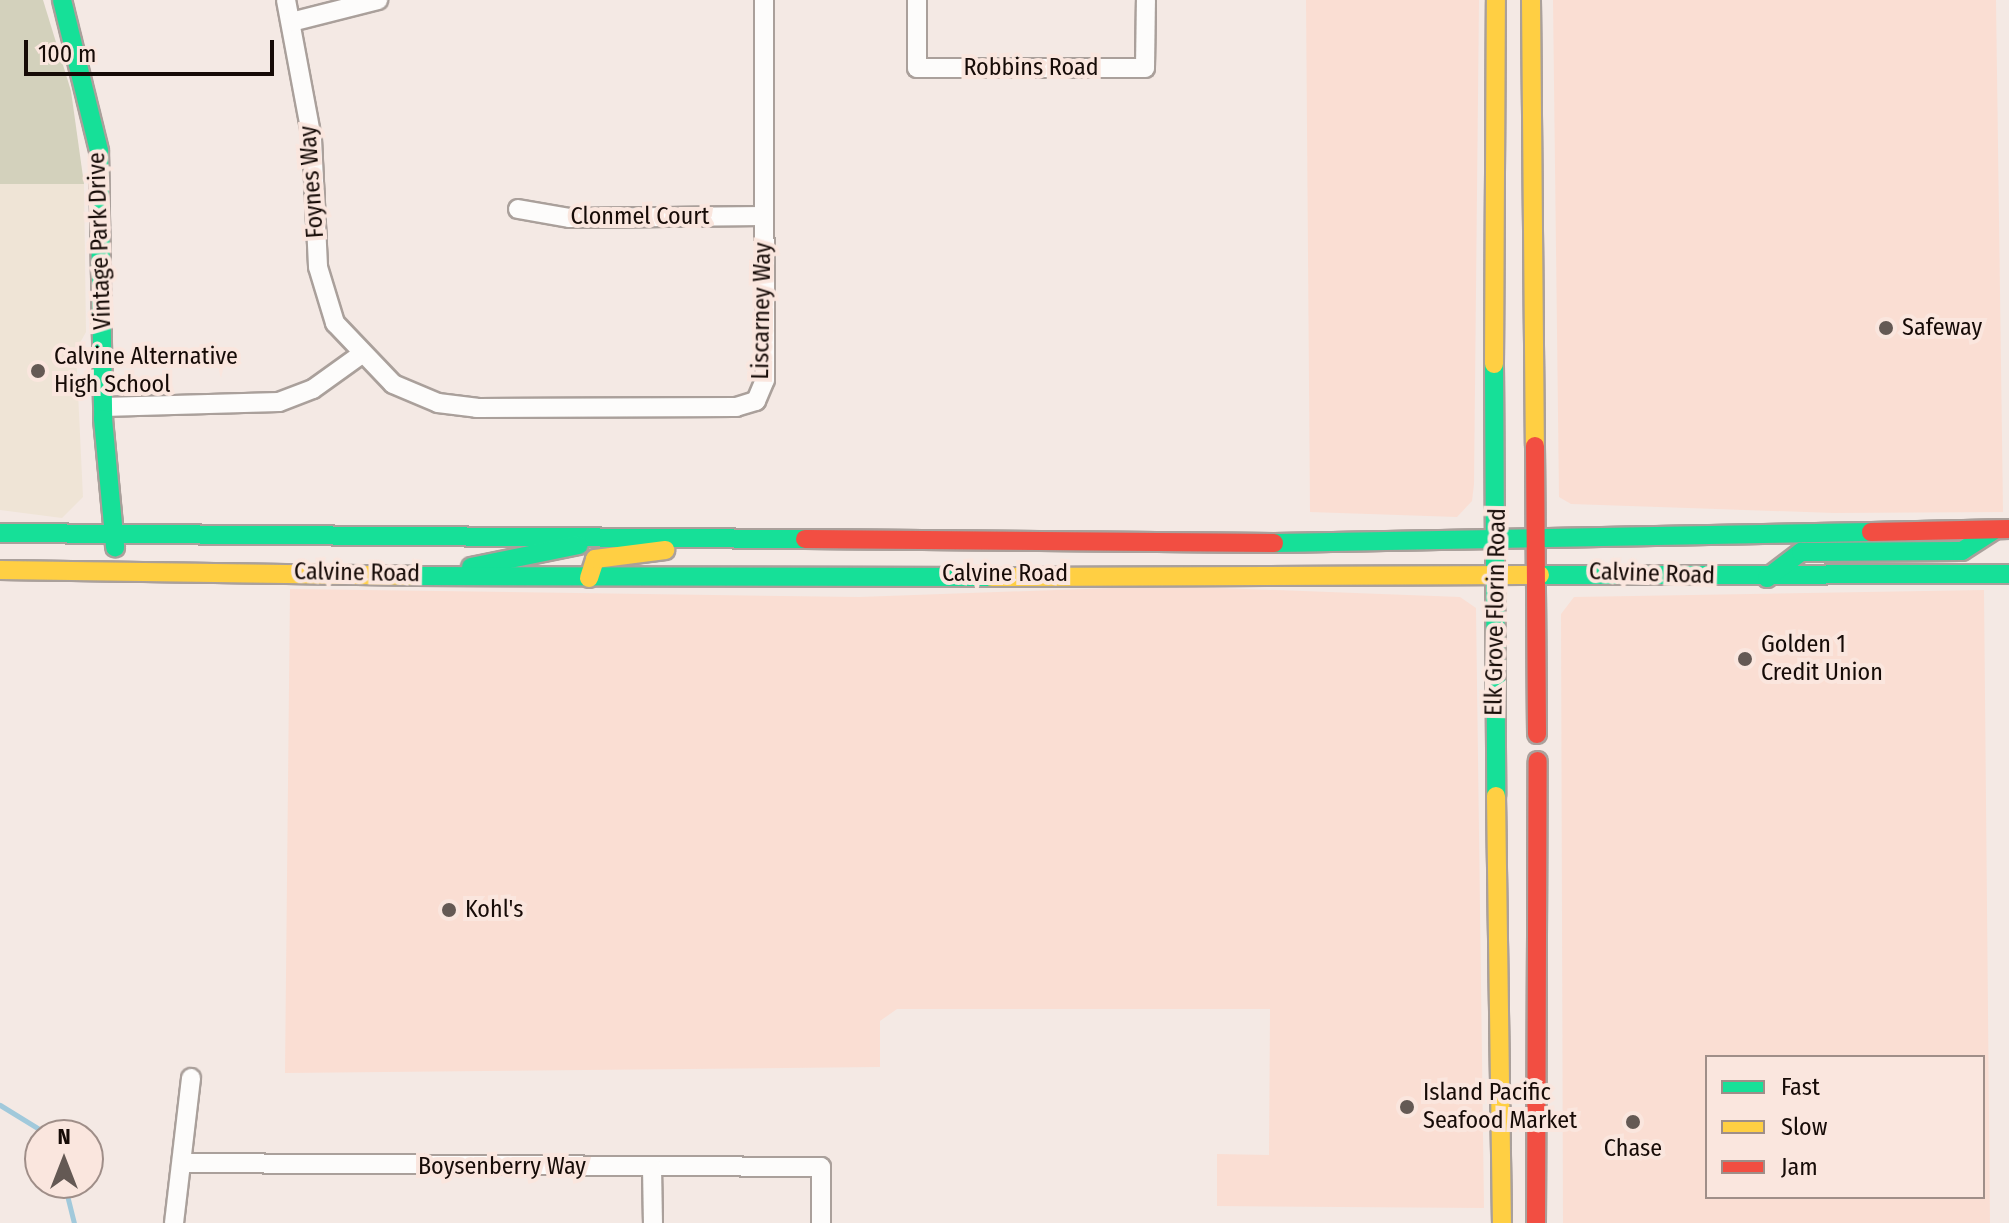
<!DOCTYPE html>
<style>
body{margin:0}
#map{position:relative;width:2009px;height:1223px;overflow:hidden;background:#f4e9e4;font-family:"Fira Sans Condensed",sans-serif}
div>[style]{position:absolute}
.built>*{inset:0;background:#faded3}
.education>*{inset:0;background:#efe4d6}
.green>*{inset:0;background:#d3d1bc}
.stream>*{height:5px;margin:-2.5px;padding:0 2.5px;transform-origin:2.5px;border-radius:2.5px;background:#a1c9db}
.roads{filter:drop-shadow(2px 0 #aaa09b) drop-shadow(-2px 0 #aaa09b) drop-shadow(0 2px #aaa09b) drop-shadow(0 -2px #aaa09b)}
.street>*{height:18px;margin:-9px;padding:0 9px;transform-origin:9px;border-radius:9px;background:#fdfcfb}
.fast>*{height:18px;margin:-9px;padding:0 9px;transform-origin:9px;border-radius:9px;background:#16e098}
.slow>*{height:18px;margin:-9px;padding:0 9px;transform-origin:9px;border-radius:9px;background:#ffcf43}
.jam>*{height:18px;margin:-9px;padding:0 9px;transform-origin:9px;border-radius:9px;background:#f24e42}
.dots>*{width:22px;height:22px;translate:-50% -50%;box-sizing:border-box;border:4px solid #fae6de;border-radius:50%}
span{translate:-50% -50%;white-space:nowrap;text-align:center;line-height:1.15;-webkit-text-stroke:8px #fae6de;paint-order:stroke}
.street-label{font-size:24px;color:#160b07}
.poi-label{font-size:24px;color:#160b07}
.left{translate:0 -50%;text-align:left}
.legend{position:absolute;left:1705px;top:1055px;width:280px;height:144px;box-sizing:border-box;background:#fae6de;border:2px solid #9f8e88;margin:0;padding:10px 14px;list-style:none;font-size:24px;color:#160b07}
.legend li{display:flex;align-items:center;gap:16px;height:40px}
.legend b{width:40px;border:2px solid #9f8e88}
.north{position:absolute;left:24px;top:1119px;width:80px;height:80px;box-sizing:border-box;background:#fae6de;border:2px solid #9f8e88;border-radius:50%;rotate:0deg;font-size:22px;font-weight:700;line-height:32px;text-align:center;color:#160b07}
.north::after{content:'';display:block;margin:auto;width:28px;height:36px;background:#645954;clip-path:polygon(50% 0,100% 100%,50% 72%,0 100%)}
.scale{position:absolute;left:24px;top:40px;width:250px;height:36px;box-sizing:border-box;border:4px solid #160b07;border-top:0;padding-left:10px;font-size:24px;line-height:28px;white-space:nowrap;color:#160b07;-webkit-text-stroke:6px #fae6de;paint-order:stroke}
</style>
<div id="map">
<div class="built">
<div style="clip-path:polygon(1306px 0,1479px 0,1474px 484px,1472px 501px,1457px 517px,1310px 512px)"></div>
<div style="clip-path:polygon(1553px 0,1996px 0,2003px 512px,1834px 513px,1571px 504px,1559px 497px)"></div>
<div style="clip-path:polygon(1167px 586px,1460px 597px,1476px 608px,1484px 1208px,1217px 1206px,1217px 1154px,1269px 1155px,1270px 1009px,897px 1009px,880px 1021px,880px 1067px,285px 1073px,290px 589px,859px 597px)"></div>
<div style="clip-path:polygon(evenodd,1984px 590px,1990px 1223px,1563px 1223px,1561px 614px,1574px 597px,1984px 590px,1983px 1057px,1983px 1197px,1707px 1197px,1707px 1057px,1983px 1057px)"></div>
</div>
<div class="education">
<div style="clip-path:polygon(0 184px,84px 184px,86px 332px,76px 350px,83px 497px,62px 518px,0 510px)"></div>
</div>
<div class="green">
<div style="clip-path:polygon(0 0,43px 0,71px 91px,84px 184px,0 184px)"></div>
</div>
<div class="stream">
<div style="left:0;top:1105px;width:57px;rotate:31.5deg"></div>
<div style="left:64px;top:1183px;width:41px;rotate:76deg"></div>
</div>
<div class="roads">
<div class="street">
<div style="left:286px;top:0;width:141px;rotate:79.4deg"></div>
<div style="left:312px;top:139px;width:128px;rotate:87.3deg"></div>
<div style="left:318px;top:267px;width:59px;rotate:73.1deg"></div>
<div style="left:335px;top:323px;width:84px;rotate:46.4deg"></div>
<div style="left:393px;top:384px;width:49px;rotate:22.9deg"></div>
<div style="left:438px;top:403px;width:39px;rotate:7deg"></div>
<div style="left:477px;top:408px;width:259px;rotate:-0.2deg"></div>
<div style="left:736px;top:407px;width:21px;rotate:-17deg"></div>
<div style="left:756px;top:401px;width:23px;rotate:-67deg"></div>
<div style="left:765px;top:380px;width:380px;rotate:-90.2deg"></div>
<div style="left:917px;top:0;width:68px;rotate:90deg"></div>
<div style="left:917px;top:68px;width:228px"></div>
<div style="left:1145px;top:68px;width:68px;rotate:-89.2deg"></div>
<div style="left:291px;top:22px;width:90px;rotate:-14.2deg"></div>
<div style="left:518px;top:209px;width:53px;rotate:9.8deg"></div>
<div style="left:570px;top:218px;width:193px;rotate:-0.6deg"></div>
<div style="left:103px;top:407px;width:176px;rotate:-1.6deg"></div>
<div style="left:279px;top:402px;width:36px;rotate:-21deg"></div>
<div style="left:313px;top:389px;width:57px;rotate:-35.7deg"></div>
<div style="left:183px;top:1163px;width:638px;rotate:0.36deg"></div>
<div style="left:821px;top:1167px;width:56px;rotate:90deg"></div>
<div style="left:652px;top:1167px;width:56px;rotate:89deg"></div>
<div style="left:174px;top:1223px;width:146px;rotate:-83.3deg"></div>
</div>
<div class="fast">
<div style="left:62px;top:0;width:155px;rotate:76.2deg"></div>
<div style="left:99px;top:151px;width:268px;rotate:89.1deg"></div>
<div style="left:103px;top:419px;width:129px;rotate:84.6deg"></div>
<div style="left:1494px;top:364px;width:432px;rotate:89.7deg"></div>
<div style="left:0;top:533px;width:805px;rotate:0.43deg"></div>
<div style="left:1274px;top:543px;width:597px;rotate:-1.06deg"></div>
<div style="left:471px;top:567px;width:110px;rotate:-11.5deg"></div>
<div style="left:1540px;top:575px;width:469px;rotate:-0.1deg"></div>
<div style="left:411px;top:576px;width:581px;rotate:0.1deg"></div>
<div style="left:1767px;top:578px;width:43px;rotate:-37.4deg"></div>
<div style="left:1801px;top:552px;width:161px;rotate:-0.4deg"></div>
<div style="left:1962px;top:551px;width:37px;rotate:-33deg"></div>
</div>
<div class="slow">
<div style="left:1531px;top:0;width:446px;rotate:89.5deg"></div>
<div style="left:1494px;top:364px;width:364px;rotate:-89.7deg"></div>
<div style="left:0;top:570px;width:411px;rotate:0.8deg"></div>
<div style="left:992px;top:577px;width:548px;rotate:-0.21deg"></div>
<div style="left:589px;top:578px;width:20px;rotate:-72deg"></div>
<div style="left:595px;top:559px;width:71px;rotate:-7.3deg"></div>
<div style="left:1496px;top:796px;width:427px;rotate:89.2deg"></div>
</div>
<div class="jam">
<div style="left:1535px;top:446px;width:288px;rotate:89.6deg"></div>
<div style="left:1871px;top:532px;width:138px;rotate:-1.2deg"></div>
<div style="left:805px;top:539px;width:469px;rotate:0.5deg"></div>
<div style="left:1536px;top:1223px;width:462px;rotate:-89.8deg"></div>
</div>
</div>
<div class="dots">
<div style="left:1886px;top:328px;background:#645954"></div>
<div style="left:38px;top:371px;background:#645954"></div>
<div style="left:1745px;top:659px;background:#645954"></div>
<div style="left:449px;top:910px;background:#645954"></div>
<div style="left:1407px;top:1107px;background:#645954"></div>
<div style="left:1633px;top:1122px;background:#645954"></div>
</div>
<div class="street-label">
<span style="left:1031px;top:68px">Robbins Road</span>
<span style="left:312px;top:182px;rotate:-94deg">Foynes Way</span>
<span style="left:640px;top:217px">Clonmel Court</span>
<span style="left:100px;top:241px;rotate:-92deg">Vintage Park Drive</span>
<span style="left:762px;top:311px;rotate:-89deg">Liscarney Way</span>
<span style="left:357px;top:573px;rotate:1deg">Calvine Road</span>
<span style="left:1005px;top:574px">Calvine Road</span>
<span style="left:1652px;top:574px;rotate:2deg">Calvine Road</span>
<span style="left:1496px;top:612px;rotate:-89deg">Elk Grove Florin Road</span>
<span style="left:502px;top:1167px">Boysenberry Way</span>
</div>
<div class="poi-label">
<span class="left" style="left:1902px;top:328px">Safeway</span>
<span class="left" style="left:54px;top:371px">Calvine Alternative<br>High School</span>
<span class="left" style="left:1761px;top:659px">Golden 1<br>Credit Union</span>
<span class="left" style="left:465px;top:910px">Kohl's</span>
<span class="left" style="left:1423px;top:1107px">Island Pacific<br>Seafood Market</span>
<span style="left:1633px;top:1149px">Chase</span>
</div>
<ul class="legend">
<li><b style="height:10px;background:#16e098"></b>Fast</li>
<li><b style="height:10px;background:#ffcf43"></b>Slow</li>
<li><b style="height:10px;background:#f24e42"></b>Jam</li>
</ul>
<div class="north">N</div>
<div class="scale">100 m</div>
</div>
